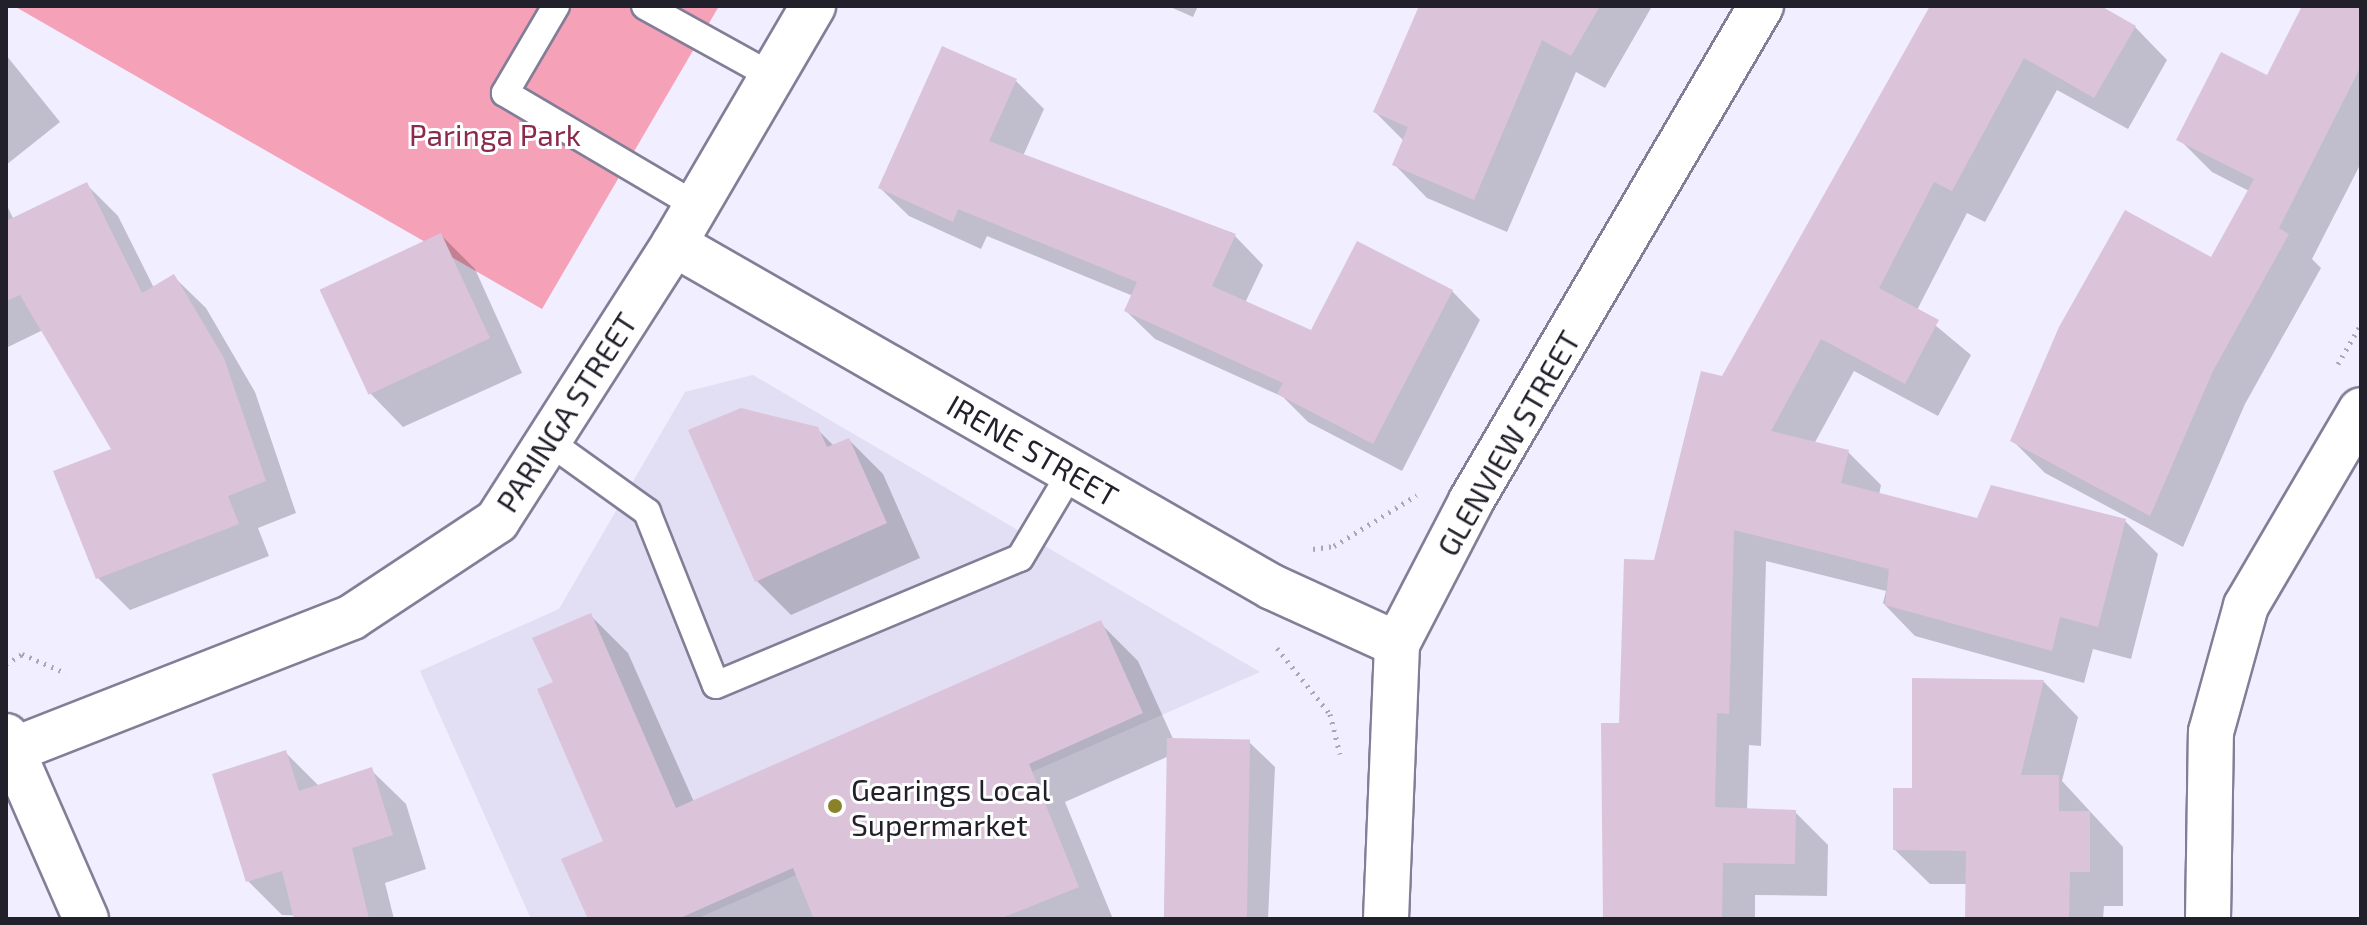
<!DOCTYPE html>
<style>
body{margin:0}
#map{position:relative;width:2367px;height:925px;overflow:hidden;background:#f1eeff;font-family:"Exo 2",sans-serif}
div>[style]{position:absolute}
.built>*{inset:0;background:#e2def3}
.green>*{inset:0;background:#f5a1b8}
.shadow>*{inset:0;background:#0003}
.building>*{inset:0;background:#dbc4d9;transform-origin:0 0}
.path>*{height:5px;margin-top:-2.5px;transform-origin:0;background:repeating-linear-gradient(90deg,#a9a7b5 0 2px,transparent 0 8px)}
.roads{filter:drop-shadow(2px 0 #837e97) drop-shadow(-2px 0 #837e97) drop-shadow(0 2px #837e97) drop-shadow(0 -2px #837e97)}
.service>*{height:26px;margin:-13px;padding:0 13px;transform-origin:13px;border-radius:13px;background:#fff}
.minor>*{height:44px;margin:-22px;padding:0 22px;transform-origin:22px;border-radius:22px;background:#fff}
.tertiary>*{height:44px;margin:-22px;padding:0 22px;transform-origin:22px;border-radius:22px;background:#fff}
.dots>*{width:22px;height:22px;translate:-50% -50%;box-sizing:border-box;border:4px solid #fff;border-radius:50%}
span{translate:-50% -50%;white-space:nowrap;text-align:center;line-height:1.15;-webkit-text-stroke:6px #fff;paint-order:stroke}
.park-label{font-size:30px;color:#8a2a4d}
.street-label{font-size:30px;color:#22202a}
.poi-label{font-size:30px;color:#22202a}
.left{translate:0 -50%;text-align:left}
.frame{position:absolute;inset:0;border:8px solid #22202a;pointer-events:none}
</style>
<div id="map">
<div class="built">
<div style="clip-path:polygon(753px 375px,1260px 672px,696px 919px,531px 919px,420px 671px,559px 609px,685px 392px)"></div>
</div>
<div class="green">
<div style="clip-path:polygon(14px 6px,719px 6px,542px 309px)"></div>
</div>
<div class="shadow">
<div style="clip-path:polygon(1168px 6px,1198px 6px,1193px 17px)"></div>
<div style="clip-path:polygon(1421px 6px,1651px 8px,1605px 88px,1576px 72px,1507px 232px,1427px 198px,1394px 164px,1404px 141px,1375px 112px)"></div>
<div style="clip-path:polygon(1931px 6px,2097px 6px,2135px 27px,2167px 60px,2128px 129px,2057px 90px,1985px 222px,1967px 213px,1917px 310px,1971px 355px,1938px 416px,1854px 371px,1814px 444px,1848px 452px,1881px 485px,1879px 495px,1978px 520px,2125px 521px,2158px 554px,2131px 659px,2093px 649px,2084px 683px,1915px 636px,1883px 603px,1886px 591px,1766px 561px,1761px 746px,1749px 745px,1747px 810px,1795px 812px,1828px 845px,1827px 896px,1755px 895px,1755px 919px,1604px 919px,1621px 725px,1655px 562px,1723px 378px)"></div>
<div style="clip-path:polygon(2314px 6px,2361px 6px,2361px 163px,2312px 259px,2321px 268px,2245px 404px,2183px 547px,2045px 473px,2012px 440px,2211px 260px,2249px 191px,2212px 172px,2179px 139px,2268px 78px)"></div>
<div style="clip-path:polygon(6px 55px,60px 122px,6px 165px)"></div>
<div style="clip-path:polygon(1016px 81px,1044px 109px,1023px 156px,1235px 236px,1263px 265px,1245px 303px,1312px 332px,1452px 291px,1480px 320px,1402px 471px,1308px 422px,1283px 397px,1155px 339px,1126px 311px,1133px 296px,987px 236px,981px 249px,909px 216px,880px 188px)"></div>
<div style="clip-path:polygon(86px 184px,118px 216px,154px 288px,174px 277px,206px 308px,255px 392px,296px 513px,258px 528px,269px 556px,130px 610px,98px 578px,56px 472px,114px 450px,43px 330px,6px 348px,6px 204px,14px 220px)"></div>
<div style="clip-path:polygon(441px 235px,475px 269px,522px 373px,403px 427px,369px 392px)"></div>
<div style="clip-path:polygon(817px 429px,834px 446px,849px 440px,883px 474px,920px 558px,791px 615px,757px 581px)"></div>
<div style="clip-path:polygon(590px 615px,628px 653px,694px 802px,1100px 623px,1138px 661px,1174px 741px,1249px 742px,1275px 767px,1268px 919px,1164px 919px,1169px 756px,1065px 802px,1113px 919px,590px 919px,606px 842px,555px 683px)"></div>
<div style="clip-path:polygon(1914px 680px,2044px 682px,2078px 717px,2062px 781px,2123px 847px,2123px 906px,2104px 906px,2103px 919px,1967px 919px,1968px 884px,1930px 884px,1895px 850px,1914px 790px)"></div>
<div style="clip-path:polygon(285px 752px,319px 786px,371px 770px,406px 804px,426px 869px,385px 883px,394px 919px,282px 915px,248px 881px)"></div>
</div>
<div class="building">
<div style="clip-path:polygon(1419px 6px,1600px 6px,1571px 56px,1542px 40px,1474px 200px,1392px 165px,1408px 127px,1373px 112px)"></div>
<div style="clip-path:polygon(1930px 6px,2101px 6px,2136px 26px,2094px 98px,2024px 58px,1952px 191px,1934px 182px,1879px 288px,1939px 320px,1905px 384px,1821px 339px,1771px 431px,1849px 450px,1841px 483px,1977px 518px,1991px 485px,2126px 519px,2098px 627px,2060px 617px,2052px 651px,1885px 605px,1889px 569px,1734px 530px,1729px 714px,1717px 713px,1715px 807px,1796px 810px,1795px 864px,1723px 863px,1722px 919px,1603px 919px,1601px 723px,1619px 723px,1624px 559px,1654px 560px,1701px 371px,1722px 376px)"></div>
<div style="clip-path:polygon(2302px 6px,2361px 6px,2361px 66px,2279px 228px,2289px 234px,2213px 371px,2150px 516px,2010px 441px,2059px 327px,2125px 210px,2211px 257px,2254px 179px,2176px 140px,2221px 52px,2267px 75px)"></div>
<div style="clip-path:polygon(942px 46px,1017px 79px,989px 141px,1236px 234px,1212px 286px,1311px 330px,1357px 241px,1453px 290px,1373px 444px,1277px 394px,1283px 383px,1124px 311px,1137px 282px,958px 209px,953px 222px,878px 188px)"></div>
<div style="clip-path:polygon(87px 182px,142px 293px,174px 274px,224px 358px,266px 481px,228px 496px,239px 524px,96px 579px,53px 471px,111px 449px,20px 295px,6px 301px,6px 221px)"></div>
<div style="left:441px;top:233px;width:116px;height:134px;rotate:65deg"></div>
<div style="clip-path:polygon(741px 408px,818px 427px,827px 447px,849px 438px,887px 523px,755px 582px,688px 430px)"></div>
<div style="clip-path:polygon(591px 613px,676px 808px,1101px 620px,1143px 713px,1029px 764px,1079px 887px,999px 919px,814px 919px,793px 868px,678px 919px,588px 919px,561px 859px,603px 841px,537px 689px,553px 682px,532px 638px)"></div>
<div style="clip-path:polygon(1912px 678px,2044px 680px,2021px 775px,2059px 775px,2059px 811px,2090px 811px,2090px 872px,2070px 872px,2069px 919px,1965px 919px,1966px 851px,1893px 850px,1893px 788px,1912px 788px)"></div>
<div style="left:1167px;top:738px;width:83px;height:181px;rotate:1deg"></div>
<div style="clip-path:polygon(286px 750px,299px 791px,372px 767px,393px 835px,352px 848px,369px 919px,294px 919px,282px 871px,246px 882px,212px 774px)"></div>
</div>
<div class="path">
<div style="left:2338px;top:364px;width:46px;rotate:-60.1deg"></div>
<div style="left:1313px;top:549px;width:21px;rotate:-8deg"></div>
<div style="left:1334px;top:546px;width:97px;rotate:-31.6deg"></div>
<div style="left:1277px;top:648px;width:85px;rotate:51.2deg"></div>
<div style="left:1330px;top:714px;width:41px;rotate:76deg"></div>
<div style="left:6px;top:664px;width:19px;rotate:-32deg"></div>
<div style="left:22px;top:654px;width:48px;rotate:23.4deg"></div>
</div>
<div class="roads">
<div class="service">
<div style="left:556px;top:6px;width:101px;rotate:120.4deg"></div>
<div style="left:505px;top:93px;width:223px;rotate:30.5deg"></div>
<div style="left:645px;top:6px;width:145px;rotate:28.9deg"></div>
<div style="left:548px;top:441px;width:122px;rotate:35.6deg"></div>
<div style="left:647px;top:512px;width:186px;rotate:68.3deg"></div>
<div style="left:716px;top:685px;width:329px;rotate:-22.7deg"></div>
<div style="left:1020px;top:558px;width:100px;rotate:-59.3deg"></div>
</div>
<div class="minor">
<div style="left:674px;top:244px;width:689px;rotate:29.84deg"></div>
<div style="left:1272px;top:587px;width:137px;rotate:24.5deg"></div>
<div style="left:6px;top:736px;width:200px;rotate:66.4deg"></div>
<div style="left:13px;top:750px;width:364px;rotate:-21.4deg"></div>
<div style="left:352px;top:617px;width:174px;rotate:-33.5deg"></div>
<div style="left:497px;top:521px;width:329px;rotate:-57.4deg"></div>
<div style="left:674px;top:244px;width:276px;rotate:-59.7deg"></div>
<div style="left:2208px;top:919px;width:187px;rotate:-89.1deg"></div>
<div style="left:2211px;top:732px;width:131px;rotate:-74.5deg"></div>
<div style="left:2246px;top:606px;width:227px;rotate:-59.6deg"></div>
</div>
<div class="tertiary">
<div style="left:1386px;top:919px;width:275px;rotate:-87.7deg"></div>
<div style="left:1397px;top:644px;width:161px;rotate:-62.6deg"></div>
<div style="left:1471px;top:501px;width:574px;rotate:-59.64deg"></div>
</div>
</div>
<div class="dots">
<div style="left:835px;top:806px;background:#8a8229"></div>
</div>
<div class="park-label">
<span style="left:495px;top:134px">Paringa Park</span>
</div>
<div class="street-label">
<span style="left:566px;top:412px;rotate:-57deg">PARINGA STREET</span>
<span style="left:1508px;top:443px;rotate:-60deg">GLENVIEW STREET</span>
<span style="left:1033px;top:450px;rotate:30deg">IRENE STREET</span>
</div>
<div class="poi-label">
<span class="left" style="left:851px;top:806px">Gearings Local<br>Supermarket</span>
</div>
<div class="frame"></div>
</div>
